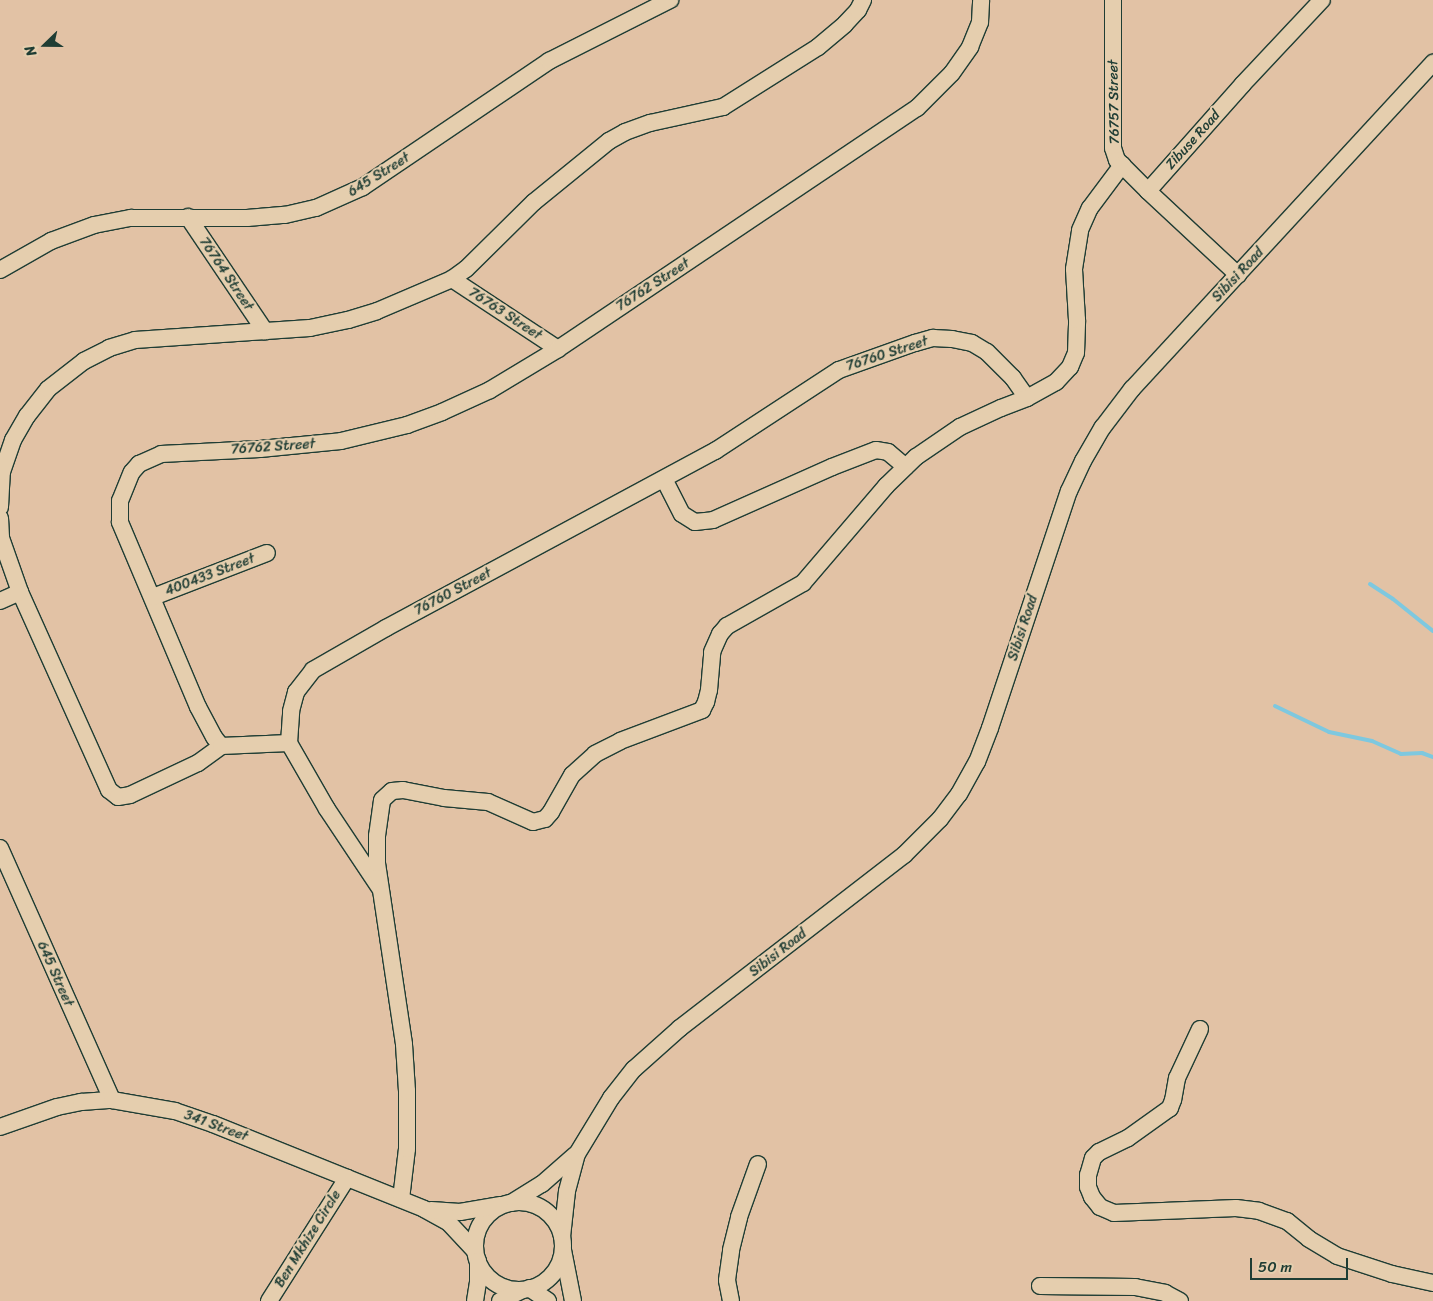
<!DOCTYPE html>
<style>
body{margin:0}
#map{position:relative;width:1433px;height:1301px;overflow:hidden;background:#e2c2a5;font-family:Sriracha,sans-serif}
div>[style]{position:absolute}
.stream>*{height:4px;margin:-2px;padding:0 2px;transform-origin:2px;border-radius:2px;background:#7ec8df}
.roads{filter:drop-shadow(1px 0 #1f3d34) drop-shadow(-1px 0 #1f3d34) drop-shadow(0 1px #1f3d34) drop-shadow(0 -1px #1f3d34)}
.minor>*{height:16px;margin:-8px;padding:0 8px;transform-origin:8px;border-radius:8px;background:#e5ceae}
.minor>.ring{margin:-8px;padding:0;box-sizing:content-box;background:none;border:16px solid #e5ceae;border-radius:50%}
span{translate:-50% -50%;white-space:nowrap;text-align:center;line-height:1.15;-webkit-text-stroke:4px #e5ceae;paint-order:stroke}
.street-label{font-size:14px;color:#1f3d34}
.north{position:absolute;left:20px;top:20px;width:50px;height:50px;-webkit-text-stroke:4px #e5ceae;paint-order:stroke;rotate:248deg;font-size:14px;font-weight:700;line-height:20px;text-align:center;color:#1f3d34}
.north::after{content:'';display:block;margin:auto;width:18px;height:22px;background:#1f3d34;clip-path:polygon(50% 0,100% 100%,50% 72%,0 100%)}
.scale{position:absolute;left:1250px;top:1258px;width:98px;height:22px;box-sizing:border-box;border:2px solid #1f3d34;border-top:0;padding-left:6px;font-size:15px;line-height:18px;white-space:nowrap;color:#1f3d34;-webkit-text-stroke:4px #e5ceae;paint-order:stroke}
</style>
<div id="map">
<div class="stream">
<div style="left:1370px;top:584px;width:27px;rotate:33deg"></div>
<div style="left:1393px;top:599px;width:51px;rotate:38.7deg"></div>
<div style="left:1275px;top:706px;width:60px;rotate:25.7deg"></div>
<div style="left:1329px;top:732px;width:44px;rotate:11.8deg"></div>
<div style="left:1372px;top:741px;width:32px;rotate:24deg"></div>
<div style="left:1401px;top:754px;width:21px;rotate:-3deg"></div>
<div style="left:1422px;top:753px;width:12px;rotate:20deg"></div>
</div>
<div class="roads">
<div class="minor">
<div style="left:1113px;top:0;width:148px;rotate:90deg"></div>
<div style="left:1113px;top:148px;width:13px;rotate:72deg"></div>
<div style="left:1117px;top:160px;width:44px;rotate:45deg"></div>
<div style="left:188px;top:217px;width:138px;rotate:56deg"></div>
<div style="left:0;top:270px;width:59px;rotate:-29.6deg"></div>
<div style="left:51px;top:241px;width:46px;rotate:-20.4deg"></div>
<div style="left:94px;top:225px;width:38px;rotate:-11deg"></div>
<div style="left:131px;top:218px;width:116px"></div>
<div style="left:247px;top:218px;width:38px;rotate:-5deg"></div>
<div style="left:285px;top:215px;width:32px;rotate:-13deg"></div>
<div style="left:316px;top:208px;width:51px;rotate:-24.1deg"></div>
<div style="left:363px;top:187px;width:225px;rotate:-34.1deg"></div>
<div style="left:549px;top:61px;width:136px;rotate:-26.8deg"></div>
<div style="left:1238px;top:275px;width:123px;rotate:-137deg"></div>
<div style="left:1148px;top:191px;width:143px;rotate:-48.4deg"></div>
<div style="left:1243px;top:84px;width:115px;rotate:-46.8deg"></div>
<div style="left:452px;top:279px;width:127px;rotate:33.4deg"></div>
<div style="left:664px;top:479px;width:39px;rotate:63deg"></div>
<div style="left:682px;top:514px;width:15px;rotate:32deg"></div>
<div style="left:695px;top:522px;width:18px;rotate:-6deg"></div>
<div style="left:713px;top:520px;width:130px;rotate:-24deg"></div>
<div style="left:832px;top:467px;width:47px;rotate:-21.1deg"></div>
<div style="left:876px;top:450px;width:12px;rotate:9deg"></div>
<div style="left:888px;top:452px;width:23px;rotate:40deg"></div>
<div style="left:0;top:507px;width:35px;rotate:-87deg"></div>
<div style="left:2px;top:472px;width:34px;rotate:-71deg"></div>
<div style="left:13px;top:440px;width:28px;rotate:-60deg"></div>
<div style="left:27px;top:416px;width:34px;rotate:-52deg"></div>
<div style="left:48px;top:389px;width:46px;rotate:-37.9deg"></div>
<div style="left:84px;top:361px;width:28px;rotate:-27deg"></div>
<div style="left:109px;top:348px;width:27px;rotate:-17deg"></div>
<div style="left:135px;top:340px;width:175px;rotate:-3.9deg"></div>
<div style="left:310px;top:328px;width:39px;rotate:-12deg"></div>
<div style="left:348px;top:320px;width:30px;rotate:-17deg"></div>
<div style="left:377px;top:311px;width:82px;rotate:-23.1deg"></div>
<div style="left:452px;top:279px;width:17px;rotate:-36deg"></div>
<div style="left:466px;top:269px;width:95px;rotate:-44.6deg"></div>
<div style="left:534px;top:202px;width:97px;rotate:-39.1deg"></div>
<div style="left:609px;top:141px;width:18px;rotate:-29deg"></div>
<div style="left:625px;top:132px;width:27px;rotate:-20deg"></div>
<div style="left:650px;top:123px;width:75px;rotate:-12.4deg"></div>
<div style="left:723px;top:107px;width:112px;rotate:-32.3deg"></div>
<div style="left:818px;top:47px;width:35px;rotate:-40deg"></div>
<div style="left:845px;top:24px;width:19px;rotate:-47deg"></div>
<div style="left:858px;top:10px;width:11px;rotate:-63deg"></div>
<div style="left:0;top:518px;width:20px;rotate:87deg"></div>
<div style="left:1px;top:538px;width:57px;rotate:70.6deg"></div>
<div style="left:20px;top:592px;width:217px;rotate:65.8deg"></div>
<div style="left:109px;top:790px;width:11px;rotate:38deg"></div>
<div style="left:118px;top:797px;width:12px;rotate:-9deg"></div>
<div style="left:130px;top:795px;width:75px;rotate:-25.2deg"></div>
<div style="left:198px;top:763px;width:29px;rotate:-36deg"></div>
<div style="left:221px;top:746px;width:11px;rotate:-128deg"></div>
<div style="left:214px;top:737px;width:34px;rotate:-118deg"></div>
<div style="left:198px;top:707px;width:201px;rotate:-112.9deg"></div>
<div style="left:120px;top:522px;width:21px;rotate:-90deg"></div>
<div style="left:120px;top:501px;width:31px;rotate:-68deg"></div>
<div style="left:132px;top:472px;width:11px;rotate:-49deg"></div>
<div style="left:139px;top:464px;width:24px;rotate:-24deg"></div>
<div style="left:161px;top:454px;width:99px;rotate:-2.9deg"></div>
<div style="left:260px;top:449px;width:81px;rotate:-5.6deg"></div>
<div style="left:341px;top:441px;width:68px;rotate:-13.6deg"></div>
<div style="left:407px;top:425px;width:37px;rotate:-20deg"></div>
<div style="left:442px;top:412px;width:53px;rotate:-24.6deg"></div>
<div style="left:490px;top:390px;width:79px;rotate:-31.1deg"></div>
<div style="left:558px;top:349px;width:432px;rotate:-33.9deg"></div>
<div style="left:917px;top:108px;width:49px;rotate:-45deg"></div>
<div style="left:952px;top:73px;width:32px;rotate:-55deg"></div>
<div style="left:970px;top:47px;width:27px;rotate:-68deg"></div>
<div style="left:980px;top:22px;width:22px;rotate:-87deg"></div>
<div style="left:153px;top:597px;width:122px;rotate:-21.1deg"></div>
<div style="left:0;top:601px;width:22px;rotate:-24deg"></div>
<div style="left:289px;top:743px;width:32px;rotate:-86deg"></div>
<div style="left:291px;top:711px;width:20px;rotate:-75deg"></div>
<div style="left:296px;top:692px;width:28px;rotate:-52deg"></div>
<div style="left:313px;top:670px;width:84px;rotate:-29.9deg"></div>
<div style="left:386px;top:628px;width:374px;rotate:-28.3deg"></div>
<div style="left:715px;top:451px;width:148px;rotate:-33.2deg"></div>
<div style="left:839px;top:370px;width:81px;rotate:-19.6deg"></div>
<div style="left:915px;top:343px;width:19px;rotate:-16deg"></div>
<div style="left:933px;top:338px;width:19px;rotate:3deg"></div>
<div style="left:952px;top:339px;width:20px;rotate:11deg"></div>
<div style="left:972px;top:343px;width:17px;rotate:31deg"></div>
<div style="left:987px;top:352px;width:37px;rotate:45deg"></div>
<div style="left:1013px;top:378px;width:24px;rotate:55deg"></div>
<div style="left:1027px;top:398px;width:33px;rotate:-29deg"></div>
<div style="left:1056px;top:382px;width:21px;rotate:-47deg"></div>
<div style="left:1070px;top:367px;width:15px;rotate:-67deg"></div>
<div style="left:1076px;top:353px;width:33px;rotate:-88deg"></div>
<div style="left:1077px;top:320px;width:51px;rotate:-93.4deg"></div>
<div style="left:1074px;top:269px;width:39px;rotate:-81deg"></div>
<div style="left:1080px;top:230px;width:24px;rotate:-66deg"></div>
<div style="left:1090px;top:208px;width:54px;rotate:-53.3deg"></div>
<div style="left:221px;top:746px;width:68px;rotate:-2.5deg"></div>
<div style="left:289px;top:743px;width:76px;rotate:60.1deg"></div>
<div style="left:327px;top:809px;width:94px;rotate:56.3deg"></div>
<div style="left:0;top:848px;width:276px;rotate:66deg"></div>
<div style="left:1200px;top:1029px;width:54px;rotate:115.1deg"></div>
<div style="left:1177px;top:1078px;width:22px;rotate:100deg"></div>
<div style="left:1173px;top:1100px;width:9px;rotate:111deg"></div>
<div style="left:1170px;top:1108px;width:52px;rotate:144.5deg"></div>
<div style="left:1128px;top:1138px;width:32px;rotate:154deg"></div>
<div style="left:1099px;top:1152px;width:8px;rotate:135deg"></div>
<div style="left:1093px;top:1158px;width:18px;rotate:106deg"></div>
<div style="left:1088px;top:1175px;width:12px;rotate:90deg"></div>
<div style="left:1088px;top:1187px;width:11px;rotate:68deg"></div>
<div style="left:1092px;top:1197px;width:13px;rotate:51deg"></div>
<div style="left:1100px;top:1207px;width:15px;rotate:23deg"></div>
<div style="left:1114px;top:1213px;width:122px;rotate:-2.3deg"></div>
<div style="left:1236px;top:1208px;width:23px;rotate:7deg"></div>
<div style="left:1259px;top:1211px;width:30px;rotate:20deg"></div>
<div style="left:1287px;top:1221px;width:28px;rotate:39deg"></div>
<div style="left:1309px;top:1239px;width:33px;rotate:31deg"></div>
<div style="left:1337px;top:1256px;width:58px;rotate:18.1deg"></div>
<div style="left:1392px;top:1274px;width:42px;rotate:12.4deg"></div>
<div style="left:0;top:1127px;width:60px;rotate:-19.3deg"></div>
<div style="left:57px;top:1107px;width:25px;rotate:-12deg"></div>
<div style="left:81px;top:1102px;width:31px;rotate:-4deg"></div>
<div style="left:112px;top:1100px;width:64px;rotate:9.9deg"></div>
<div style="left:175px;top:1111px;width:40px;rotate:18.9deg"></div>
<div style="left:213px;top:1124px;width:227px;rotate:21.9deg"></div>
<div style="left:424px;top:1209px;width:29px;rotate:29deg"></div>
<div style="left:449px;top:1223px;width:38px;rotate:47deg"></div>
<div style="left:401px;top:1199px;width:50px;rotate:-83.2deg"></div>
<div style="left:407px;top:1149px;width:58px;rotate:-90deg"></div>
<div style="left:407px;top:1091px;width:47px;rotate:-93.7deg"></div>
<div style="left:404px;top:1044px;width:183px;rotate:-98.5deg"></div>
<div style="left:377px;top:863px;width:27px;rotate:-90deg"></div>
<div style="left:377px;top:836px;width:36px;rotate:-82deg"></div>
<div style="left:382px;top:800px;width:13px;rotate:-42deg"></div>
<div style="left:392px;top:791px;width:11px;rotate:-5deg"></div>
<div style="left:403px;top:790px;width:42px;rotate:11deg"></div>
<div style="left:444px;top:798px;width:44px;rotate:5.2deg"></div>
<div style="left:488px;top:802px;width:49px;rotate:24deg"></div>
<div style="left:533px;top:822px;width:12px;rotate:-14deg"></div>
<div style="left:545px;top:819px;width:9px;rotate:-49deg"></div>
<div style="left:551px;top:812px;width:43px;rotate:-60.4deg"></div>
<div style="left:572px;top:775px;width:31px;rotate:-42deg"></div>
<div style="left:595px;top:754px;width:28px;rotate:-27deg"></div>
<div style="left:620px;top:741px;width:88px;rotate:-20.7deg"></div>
<div style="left:702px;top:710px;width:9px;rotate:-63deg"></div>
<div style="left:706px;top:702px;width:12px;rotate:-76deg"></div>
<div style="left:709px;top:690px;width:38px;rotate:-85deg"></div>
<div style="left:712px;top:652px;width:20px;rotate:-66deg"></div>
<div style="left:720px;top:634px;width:11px;rotate:-49deg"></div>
<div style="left:727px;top:626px;width:87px;rotate:-29.5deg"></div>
<div style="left:803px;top:583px;width:128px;rotate:-49.4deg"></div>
<div style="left:886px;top:486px;width:42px;rotate:-44deg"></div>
<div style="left:916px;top:457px;width:53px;rotate:-34.3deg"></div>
<div style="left:960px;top:427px;width:45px;rotate:-24.9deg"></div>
<div style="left:1001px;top:408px;width:28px;rotate:-21deg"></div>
<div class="ring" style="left:475px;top:1202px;width:72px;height:72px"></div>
<div style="left:511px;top:1203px;width:36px;rotate:-32deg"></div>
<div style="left:542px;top:1184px;width:44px;rotate:-41.3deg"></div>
<div style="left:431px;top:1210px;width:29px;rotate:4deg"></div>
<div style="left:460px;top:1212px;width:40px;rotate:-10deg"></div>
<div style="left:562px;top:1237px;width:46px;rotate:-83.8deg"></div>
<div style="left:567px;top:1191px;width:38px;rotate:-75deg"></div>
<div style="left:577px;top:1154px;width:66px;rotate:-58.7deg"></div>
<div style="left:611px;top:1098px;width:37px;rotate:-52deg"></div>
<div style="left:634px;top:1069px;width:62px;rotate:-41.7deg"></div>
<div style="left:680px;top:1028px;width:283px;rotate:-37.7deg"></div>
<div style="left:904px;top:855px;width:51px;rotate:-45deg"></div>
<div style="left:940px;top:819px;width:31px;rotate:-53deg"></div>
<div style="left:959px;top:794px;width:37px;rotate:-61deg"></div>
<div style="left:977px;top:762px;width:36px;rotate:-69deg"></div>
<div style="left:990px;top:728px;width:250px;rotate:-71.6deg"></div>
<div style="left:1069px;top:491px;width:33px;rotate:-65deg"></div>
<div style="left:1083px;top:461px;width:39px;rotate:-60deg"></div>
<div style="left:1103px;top:427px;width:48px;rotate:-52.7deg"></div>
<div style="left:1132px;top:389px;width:444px;rotate:-47.3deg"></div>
<div style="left:563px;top:1250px;width:52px;rotate:78.9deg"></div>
<div style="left:1040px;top:1286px;width:95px;rotate:0.6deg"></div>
<div style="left:1135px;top:1287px;width:31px;rotate:11deg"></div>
<div style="left:1165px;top:1293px;width:17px;rotate:28deg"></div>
<div style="left:529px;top:1288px;width:23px;rotate:34deg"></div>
<div style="left:269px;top:1301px;width:146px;rotate:-57.6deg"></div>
<div style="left:475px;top:1301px;width:18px;rotate:-81deg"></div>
<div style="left:478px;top:1283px;width:22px;rotate:-90deg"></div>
<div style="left:500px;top:1301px;width:25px;rotate:-26deg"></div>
<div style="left:731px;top:1301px;width:21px;rotate:-101deg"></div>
<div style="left:727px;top:1280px;width:30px;rotate:-82deg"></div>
<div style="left:731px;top:1250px;width:34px;rotate:-76deg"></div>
<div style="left:739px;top:1217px;width:56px;rotate:-70.3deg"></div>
</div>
</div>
<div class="street-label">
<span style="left:1114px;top:102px;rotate:-91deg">76757 Street</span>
<span style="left:1193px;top:140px;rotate:-48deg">Zibuse Road</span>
<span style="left:379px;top:175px;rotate:-32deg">645 Street</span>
<span style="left:226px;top:274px;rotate:56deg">76764 Street</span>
<span style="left:1238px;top:275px;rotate:-47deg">Sibisi Road</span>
<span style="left:653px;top:285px;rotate:-33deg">76762 Street</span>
<span style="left:505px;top:314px;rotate:33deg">76763 Street</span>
<span style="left:887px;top:354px;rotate:-18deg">76760 Street</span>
<span style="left:273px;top:447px;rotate:-4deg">76762 Street</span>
<span style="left:210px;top:575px;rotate:-21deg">400433 Street</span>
<span style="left:453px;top:592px;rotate:-28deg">76760 Street</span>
<span style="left:1023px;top:628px;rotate:-72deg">Sibisi Road</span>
<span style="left:778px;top:953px;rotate:-38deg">Sibisi Road</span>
<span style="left:55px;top:974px;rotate:66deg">645 Street</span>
<span style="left:216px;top:1126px;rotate:20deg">341 Street</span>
<span style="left:308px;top:1239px;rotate:-58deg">Ben Mkhize Circle</span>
</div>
<div class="north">N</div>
<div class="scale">50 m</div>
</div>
